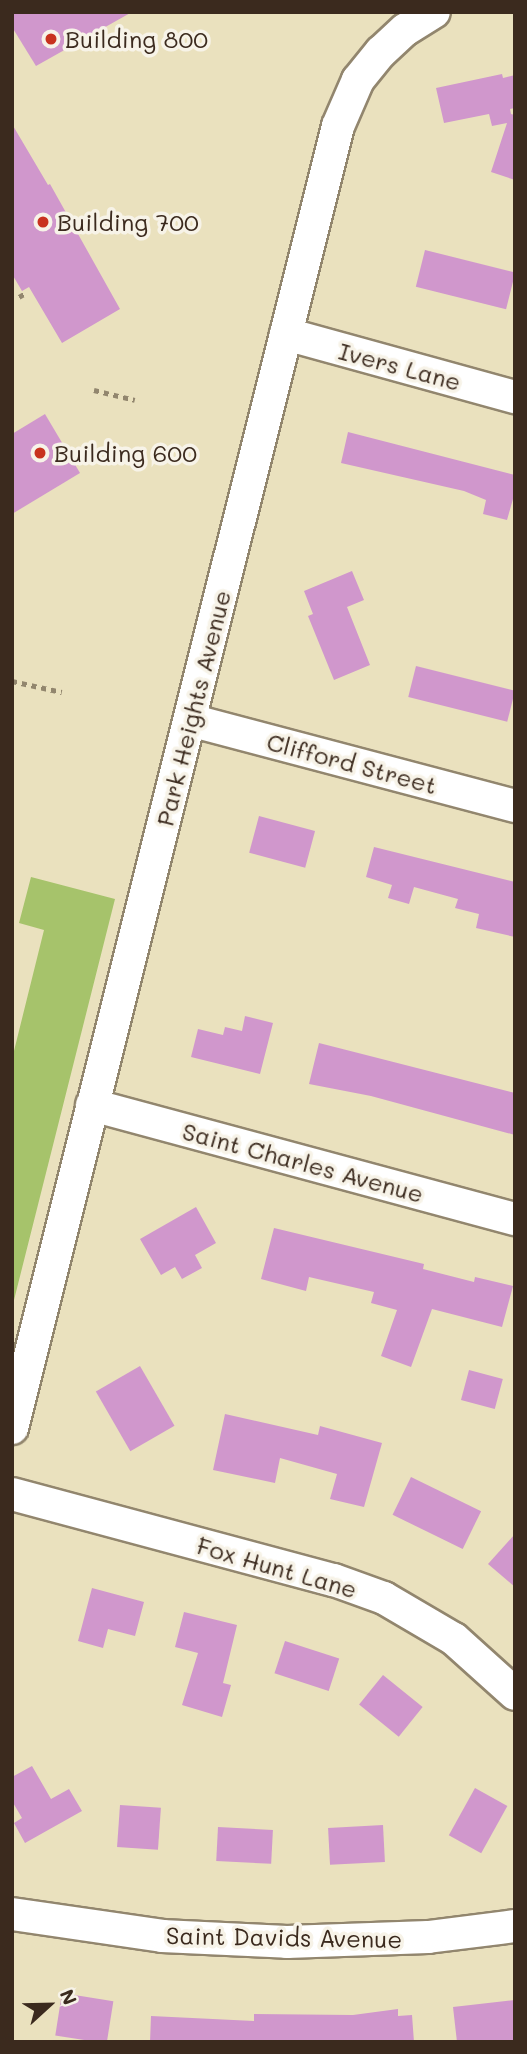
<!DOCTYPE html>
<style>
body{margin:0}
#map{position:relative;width:527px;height:2054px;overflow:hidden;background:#eae1be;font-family:Mali,sans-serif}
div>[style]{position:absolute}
.green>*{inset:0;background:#a6c36b}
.building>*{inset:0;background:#d097cc;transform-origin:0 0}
.path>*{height:4.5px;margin-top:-2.25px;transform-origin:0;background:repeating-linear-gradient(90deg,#92866e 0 5px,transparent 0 10px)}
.roads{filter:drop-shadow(2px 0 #92866e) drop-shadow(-2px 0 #92866e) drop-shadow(0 2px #92866e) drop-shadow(0 -2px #92866e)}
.minor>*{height:32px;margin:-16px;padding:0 16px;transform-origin:16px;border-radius:16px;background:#fff}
.dots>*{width:19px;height:19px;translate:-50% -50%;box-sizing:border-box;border:4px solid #f7f3e8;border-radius:50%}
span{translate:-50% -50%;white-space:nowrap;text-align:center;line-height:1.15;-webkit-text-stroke:7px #f7f3e8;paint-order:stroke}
.poi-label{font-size:24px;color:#3b2a1e}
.left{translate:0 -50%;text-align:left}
.street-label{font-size:24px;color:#3b2a1e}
.frame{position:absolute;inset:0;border:14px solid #3b2a1e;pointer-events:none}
.north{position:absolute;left:14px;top:1970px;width:70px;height:70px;-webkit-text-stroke:5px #f7f3e8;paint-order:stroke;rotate:68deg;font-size:19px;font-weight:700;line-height:28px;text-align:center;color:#3b2a1e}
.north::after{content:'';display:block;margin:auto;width:24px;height:32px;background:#3b2a1e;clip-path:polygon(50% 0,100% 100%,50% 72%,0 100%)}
</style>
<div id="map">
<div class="green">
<div style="clip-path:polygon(31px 877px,115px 899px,12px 1308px,12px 1059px,44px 930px,19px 923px)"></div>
</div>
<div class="building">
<div style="clip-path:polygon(12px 12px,132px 12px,36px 66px,12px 27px)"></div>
<div style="clip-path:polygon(502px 74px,503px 78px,515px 75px,515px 108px,510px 109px,511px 114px,515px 115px,515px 180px,491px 172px,507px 123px,492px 126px,489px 114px,444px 123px,436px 88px)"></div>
<div style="clip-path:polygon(12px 124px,48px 185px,50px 184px,120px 309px,62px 343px,29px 287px,22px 291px,12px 274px)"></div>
<div style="left:425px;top:250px;width:93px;height:38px;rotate:14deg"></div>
<div style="clip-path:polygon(45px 414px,80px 473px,12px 514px,12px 434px)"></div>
<div style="clip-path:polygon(348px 432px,515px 475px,515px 492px,507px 520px,483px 514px,486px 500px,464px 491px,341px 463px)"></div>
<div style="clip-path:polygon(352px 571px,364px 600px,347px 607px,370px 665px,334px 680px,308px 616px,313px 614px,304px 591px)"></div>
<div style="left:416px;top:666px;width:102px;height:32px;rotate:14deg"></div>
<div style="left:259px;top:816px;width:58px;height:38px;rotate:15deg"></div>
<div style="clip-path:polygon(374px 847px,515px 882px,515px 937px,476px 928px,479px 914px,455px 908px,458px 899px,414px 887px,409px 904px,388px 898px,392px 885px,366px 877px)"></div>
<div style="clip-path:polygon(245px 1016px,273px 1023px,260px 1074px,191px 1057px,198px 1029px,223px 1035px,225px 1027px,242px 1031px)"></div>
<div style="clip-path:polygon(319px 1043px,515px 1093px,515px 1135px,371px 1096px,309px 1084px)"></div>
<div style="clip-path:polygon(196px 1207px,216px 1243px,195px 1255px,202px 1268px,182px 1279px,175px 1267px,161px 1275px,140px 1239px)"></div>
<div style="clip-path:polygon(274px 1228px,424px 1264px,423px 1269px,474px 1282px,475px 1277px,513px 1286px,502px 1327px,432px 1309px,411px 1367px,381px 1356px,397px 1310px,371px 1303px,374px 1292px,309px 1277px,306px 1291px,261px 1279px)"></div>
<div style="left:140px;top:1366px;width:69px;height:51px;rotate:60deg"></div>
<div style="left:469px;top:1370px;width:35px;height:31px;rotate:15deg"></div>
<div style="clip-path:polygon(225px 1414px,318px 1435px,320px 1426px,382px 1443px,364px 1507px,330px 1499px,337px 1474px,280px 1458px,275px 1483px,213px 1470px)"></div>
<div style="left:411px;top:1477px;width:78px;height:42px;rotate:26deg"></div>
<div style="clip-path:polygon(515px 1534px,515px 1587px,488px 1564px)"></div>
<div style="clip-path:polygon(92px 1588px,144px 1602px,135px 1636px,108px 1629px,103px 1648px,78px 1641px)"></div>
<div style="clip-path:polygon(184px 1612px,237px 1625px,223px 1683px,231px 1685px,222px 1717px,182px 1705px,198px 1653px,175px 1647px)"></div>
<div style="left:285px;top:1641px;width:57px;height:34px;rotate:18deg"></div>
<div style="left:383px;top:1675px;width:51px;height:38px;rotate:39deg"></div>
<div style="clip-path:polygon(32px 1766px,51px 1799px,69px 1789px,82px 1811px,25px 1843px,14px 1823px,22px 1818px,12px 1801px,12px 1777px)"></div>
<div style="left:475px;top:1788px;width:37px;height:54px;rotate:29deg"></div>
<div style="left:120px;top:1805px;width:41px;height:42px;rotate:4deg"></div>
<div style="left:383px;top:1825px;width:37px;height:55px;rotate:87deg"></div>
<div style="left:218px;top:1827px;width:55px;height:34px;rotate:3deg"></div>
<div style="left:62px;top:1993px;width:52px;height:43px;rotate:9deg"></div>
<div style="clip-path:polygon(515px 2000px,515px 2042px,457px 2042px,453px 2007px)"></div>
<div style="clip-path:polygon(398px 2009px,398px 2016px,412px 2015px,414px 2042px,150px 2042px,151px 2016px,254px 2021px,254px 2014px,353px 2015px)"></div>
</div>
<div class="path">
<div style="left:19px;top:297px;width:6px;rotate:-31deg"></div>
<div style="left:94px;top:390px;width:42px;rotate:13.7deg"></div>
<div style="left:12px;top:681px;width:51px;rotate:12.4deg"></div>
</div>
<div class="roads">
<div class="minor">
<div style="left:286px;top:334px;width:238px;rotate:15.4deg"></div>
<div style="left:190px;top:720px;width:336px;rotate:14.8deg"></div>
<div style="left:92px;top:1105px;width:438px;rotate:15.1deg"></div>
<div style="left:12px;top:1428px;width:1342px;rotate:-75.94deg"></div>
<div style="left:338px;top:126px;width:50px;rotate:-66.5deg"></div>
<div style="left:358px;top:80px;width:36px;rotate:-51deg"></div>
<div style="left:381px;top:52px;width:33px;rotate:-43deg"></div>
<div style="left:405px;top:30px;width:34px;rotate:-32deg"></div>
<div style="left:12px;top:1494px;width:333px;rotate:15deg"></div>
<div style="left:334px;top:1580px;width:53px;rotate:19.8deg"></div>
<div style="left:384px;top:1598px;width:81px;rotate:30.4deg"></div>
<div style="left:454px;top:1639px;width:82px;rotate:42deg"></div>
<div style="left:12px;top:1914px;width:152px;rotate:8.3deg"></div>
<div style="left:162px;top:1936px;width:125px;rotate:2.7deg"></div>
<div style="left:287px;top:1942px;width:141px;rotate:-2deg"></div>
<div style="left:428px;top:1937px;width:88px;rotate:-7.2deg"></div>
</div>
</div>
<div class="dots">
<div style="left:51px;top:39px;background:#c8321e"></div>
<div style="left:43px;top:222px;background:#c8321e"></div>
<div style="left:40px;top:453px;background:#c8321e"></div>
</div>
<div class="poi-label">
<span class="left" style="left:65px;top:39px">Building 800</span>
<span class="left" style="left:57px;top:222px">Building 700</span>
<span class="left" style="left:54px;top:453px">Building 600</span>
</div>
<div class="street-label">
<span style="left:400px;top:366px;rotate:15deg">Ivers Lane</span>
<span style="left:193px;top:708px;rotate:-76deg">Park Heights Avenue</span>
<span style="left:352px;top:763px;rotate:15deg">Clifford Street</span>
<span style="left:303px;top:1162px;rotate:15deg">Saint Charles Avenue</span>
<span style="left:277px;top:1567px;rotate:16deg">Fox Hunt Lane</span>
<span style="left:284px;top:1937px;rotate:1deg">Saint Davids Avenue</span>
</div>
<div class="frame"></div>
<div class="north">N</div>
</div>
